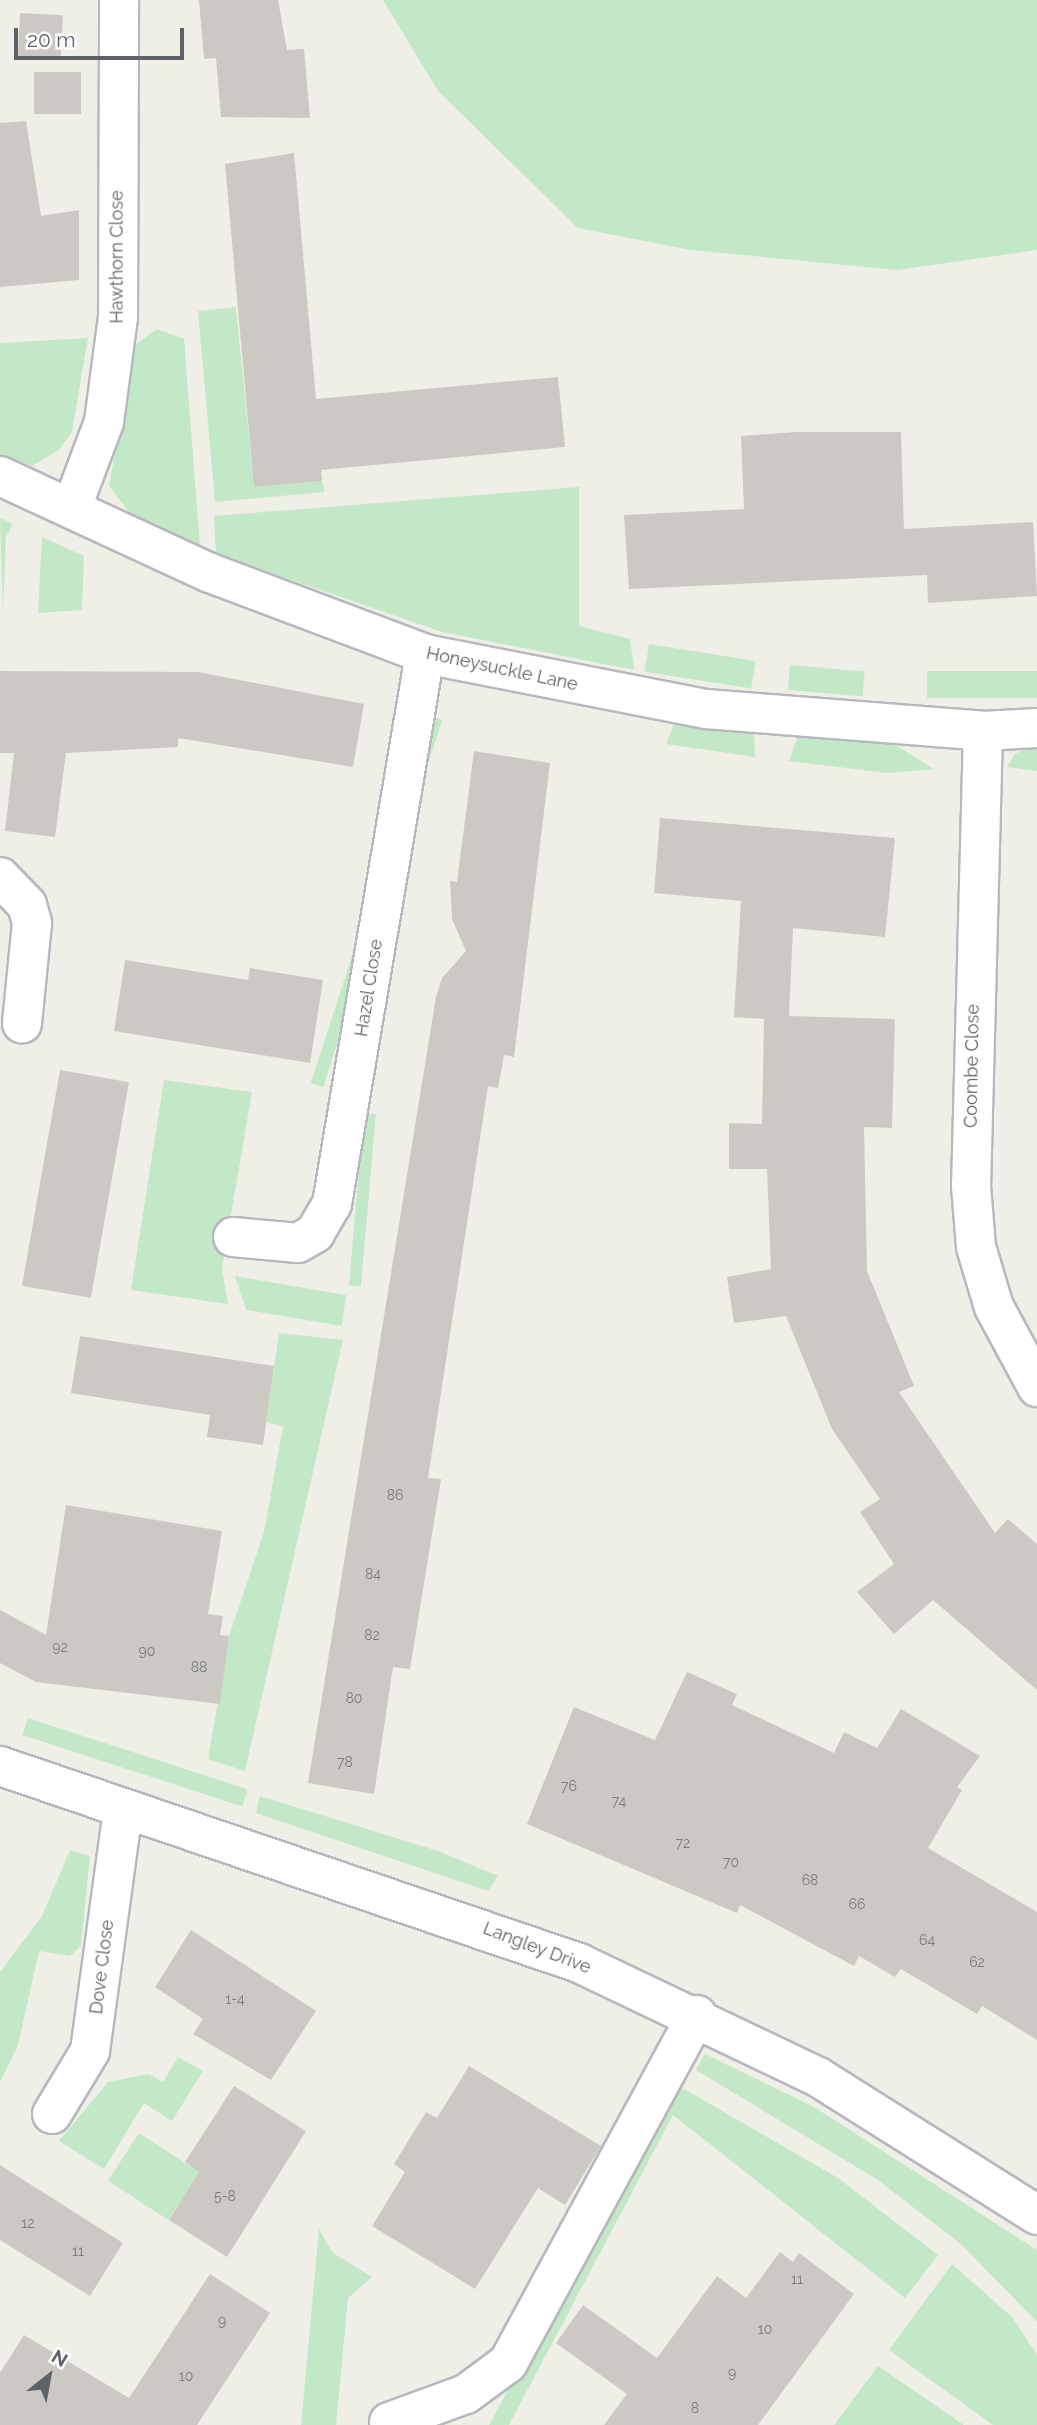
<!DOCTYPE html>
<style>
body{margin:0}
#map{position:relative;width:1037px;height:2425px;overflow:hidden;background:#f0efe7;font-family:Raleway,sans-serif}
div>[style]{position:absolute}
.green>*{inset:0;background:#c3e8c7;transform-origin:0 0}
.building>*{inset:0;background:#ccc9c4;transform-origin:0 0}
.roads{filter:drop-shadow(2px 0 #b7b8bd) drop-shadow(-2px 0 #b7b8bd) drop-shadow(0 2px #b7b8bd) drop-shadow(0 -2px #b7b8bd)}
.minor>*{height:38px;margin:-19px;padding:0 19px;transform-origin:19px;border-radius:19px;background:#fff}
span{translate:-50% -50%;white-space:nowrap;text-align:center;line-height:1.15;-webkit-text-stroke:5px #fff;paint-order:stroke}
.number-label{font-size:14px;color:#7a7b7e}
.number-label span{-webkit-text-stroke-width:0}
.street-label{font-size:18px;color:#5e6167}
.north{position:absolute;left:14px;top:2341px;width:70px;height:70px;-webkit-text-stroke:5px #fff;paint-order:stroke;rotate:31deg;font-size:19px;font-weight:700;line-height:28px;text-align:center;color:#5e6167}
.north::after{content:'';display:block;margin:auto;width:24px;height:32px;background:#5e6167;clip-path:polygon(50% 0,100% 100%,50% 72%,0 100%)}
.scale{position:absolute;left:14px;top:28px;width:170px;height:32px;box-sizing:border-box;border:4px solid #5e6167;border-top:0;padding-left:9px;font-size:21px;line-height:24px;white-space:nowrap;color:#5e6167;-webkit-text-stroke:5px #fff;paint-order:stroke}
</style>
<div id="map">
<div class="green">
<div style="clip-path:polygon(383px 0,1037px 0,1037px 250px,897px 270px,691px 250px,578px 228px,438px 91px)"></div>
<div style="clip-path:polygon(236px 307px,254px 487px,322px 481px,325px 492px,215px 502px,198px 311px)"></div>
<div style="clip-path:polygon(157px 329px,184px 339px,200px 546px,136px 521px,109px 486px,135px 345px)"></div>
<div style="clip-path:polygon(88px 338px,72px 432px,59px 450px,32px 466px,0 456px,0 343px)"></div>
<div style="clip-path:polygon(579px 487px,579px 626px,630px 639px,634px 670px,442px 632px,216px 554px,214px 516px)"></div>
<div style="clip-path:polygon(0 518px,13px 524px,6px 537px,3px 614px)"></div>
<div style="clip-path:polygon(42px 537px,84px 556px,82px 610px,38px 613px)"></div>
<div style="left:649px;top:644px;width:108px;height:28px;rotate:9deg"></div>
<div style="left:790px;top:665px;width:75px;height:25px;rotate:5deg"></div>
<div style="left:1037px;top:671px;width:27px;height:110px;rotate:90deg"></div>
<div style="left:430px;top:716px;width:13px;height:386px;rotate:18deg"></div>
<div style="clip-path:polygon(676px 719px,754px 729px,755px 757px,666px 744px)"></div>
<div style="clip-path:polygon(798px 736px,894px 744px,934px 769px,887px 773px,789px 761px)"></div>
<div style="clip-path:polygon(1037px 743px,1037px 771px,1007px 767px,1015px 754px)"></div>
<div style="clip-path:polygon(164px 1080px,252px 1092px,222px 1268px,228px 1304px,131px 1290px)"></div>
<div style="left:364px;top:1113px;width:12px;height:173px;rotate:5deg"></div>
<div style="clip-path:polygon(235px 1276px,346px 1295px,342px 1326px,246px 1310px)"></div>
<div style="clip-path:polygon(279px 1333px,343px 1340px,245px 1771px,208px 1759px,229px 1636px,264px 1532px,283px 1426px,266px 1422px)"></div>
<div style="left:28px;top:1718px;width:231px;height:18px;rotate:18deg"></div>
<div style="clip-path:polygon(260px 1796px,438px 1851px,498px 1876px,488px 1891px,256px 1813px)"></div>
<div style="clip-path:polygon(70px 1850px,90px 1856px,81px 1946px,70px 1956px,39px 1951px,18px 2045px,0 2082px,0 1972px,42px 1916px)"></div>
<div style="clip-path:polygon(705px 2054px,814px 2107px,1037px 2250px,1037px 2322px,962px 2245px,878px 2180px,696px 2070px)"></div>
<div style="clip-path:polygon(178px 2057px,203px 2071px,172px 2121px,144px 2103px,104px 2169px,59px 2141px,108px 2082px,148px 2074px,163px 2082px)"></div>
<div style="clip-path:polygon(674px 2083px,838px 2178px,938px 2255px,905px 2298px,673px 2115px,509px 2425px,489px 2425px)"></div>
<div style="left:139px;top:2133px;width:72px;height:57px;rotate:33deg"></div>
<div style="clip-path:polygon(319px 2229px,333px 2253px,372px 2277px,348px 2298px,336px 2425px,301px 2425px)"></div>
<div style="clip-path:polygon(952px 2264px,1013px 2318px,1037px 2355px,1037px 2425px,993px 2425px,889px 2350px)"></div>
<div style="clip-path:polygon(878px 2366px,964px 2425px,834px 2425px)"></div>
</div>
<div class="building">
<div style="clip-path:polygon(199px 0,278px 0,287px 50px,304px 49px,310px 118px,221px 117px,216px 58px,204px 59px)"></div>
<div style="left:20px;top:13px;width:43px;height:45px;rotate:3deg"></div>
<div style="left:34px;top:72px;width:47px;height:42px"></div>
<div style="clip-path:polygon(26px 121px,41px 216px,79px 210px,79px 280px,0 287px,0 123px)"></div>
<div style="clip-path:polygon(294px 153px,316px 399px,558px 377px,565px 447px,321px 470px,322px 481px,254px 487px,225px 164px)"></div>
<div style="clip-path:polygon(797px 432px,901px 432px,904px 529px,1033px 522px,1037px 596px,928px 603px,927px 575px,629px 589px,624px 515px,744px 509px,741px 436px)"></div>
<div style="clip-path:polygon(0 671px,198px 672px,364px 704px,353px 767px,178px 738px,178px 747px,66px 753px,55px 837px,5px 831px,14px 753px,0 753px)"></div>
<div style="clip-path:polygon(474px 751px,550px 763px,514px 1057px,504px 1055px,498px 1088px,488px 1086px,428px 1478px,441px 1479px,410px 1669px,393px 1667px,374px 1794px,308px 1783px,436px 997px,442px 978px,466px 951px,452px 919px,450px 881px,457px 882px)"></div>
<div style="clip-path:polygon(660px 818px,895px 838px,885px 937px,793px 928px,789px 1016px,895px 1019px,892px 1128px,864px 1127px,867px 1271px,914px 1386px,899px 1392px,995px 1533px,1008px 1519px,1037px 1544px,1037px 1690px,933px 1600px,894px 1634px,857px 1592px,894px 1564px,860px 1512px,880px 1499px,832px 1429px,786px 1316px,734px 1323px,727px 1277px,771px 1269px,767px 1169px,729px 1169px,729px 1123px,762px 1124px,764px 1019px,734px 1017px,741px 901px,654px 893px)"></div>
<div style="clip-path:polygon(125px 960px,248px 980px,250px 968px,323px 980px,310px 1063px,114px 1031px)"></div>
<div style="left:60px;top:1070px;width:70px;height:219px;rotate:10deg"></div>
<div style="clip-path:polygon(80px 1336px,274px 1366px,263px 1445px,207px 1437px,210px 1415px,71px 1393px)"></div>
<div style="clip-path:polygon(66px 1505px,222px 1531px,208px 1614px,223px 1616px,220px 1635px,229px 1636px,220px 1704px,36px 1682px,0 1663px,0 1610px,46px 1635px)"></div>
<div style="clip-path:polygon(687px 1672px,737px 1694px,732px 1705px,834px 1753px,844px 1732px,877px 1748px,901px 1709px,980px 1756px,957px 1787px,962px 1790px,928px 1848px,1037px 1912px,1037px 2040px,982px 2006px,977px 2014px,901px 1969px,895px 1977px,859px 1956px,854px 1966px,740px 1905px,737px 1913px,527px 1824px,574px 1707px,655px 1740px)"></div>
<div style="clip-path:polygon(191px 1930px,316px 2011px,271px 2080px,193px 2034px,203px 2019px,155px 1987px)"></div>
<div style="clip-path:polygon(469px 2066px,601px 2146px,565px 2205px,538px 2188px,475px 2289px,372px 2226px,405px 2172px,394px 2164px,426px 2112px,437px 2118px)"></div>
<div style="clip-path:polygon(234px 2086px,306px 2131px,227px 2257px,169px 2220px,199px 2172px,185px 2162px)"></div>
<div style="clip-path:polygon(0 2165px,123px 2243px,90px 2296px,0 2240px)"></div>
<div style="clip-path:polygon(780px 2252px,793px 2262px,799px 2253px,854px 2294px,758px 2425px,604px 2425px,627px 2394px,556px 2343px,583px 2305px,657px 2358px,717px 2276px,746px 2298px)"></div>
<div style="clip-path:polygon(210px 2274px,270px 2313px,197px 2425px,0 2425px,0 2373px,24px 2335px,129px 2398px)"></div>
</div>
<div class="roads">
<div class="minor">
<div style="left:0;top:476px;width:231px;rotate:24.8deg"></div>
<div style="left:210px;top:573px;width:230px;rotate:20.6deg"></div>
<div style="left:425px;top:654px;width:286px;rotate:11.1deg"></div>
<div style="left:706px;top:709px;width:278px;rotate:4.5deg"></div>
<div style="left:983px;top:731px;width:54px;rotate:-3.2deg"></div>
<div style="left:72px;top:507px;width:91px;rotate:-69.4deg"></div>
<div style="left:104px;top:422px;width:106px;rotate:-82.4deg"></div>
<div style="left:118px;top:317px;width:317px;rotate:-89.8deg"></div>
<div style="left:983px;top:731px;width:455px;rotate:91.5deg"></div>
<div style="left:971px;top:1186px;width:61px;rotate:85.3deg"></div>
<div style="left:976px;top:1247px;width:63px;rotate:73.3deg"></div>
<div style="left:994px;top:1307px;width:91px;rotate:61.7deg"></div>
<div style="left:0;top:877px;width:39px;rotate:46deg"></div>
<div style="left:27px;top:905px;width:19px;rotate:74deg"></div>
<div style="left:32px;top:923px;width:101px;rotate:95.7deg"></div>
<div style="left:233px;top:1237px;width:65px;rotate:5.3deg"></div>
<div style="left:298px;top:1243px;width:20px;rotate:-30deg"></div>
<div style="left:315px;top:1233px;width:34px;rotate:-60deg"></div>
<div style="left:332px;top:1204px;width:558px;rotate:-80.4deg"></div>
<div style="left:0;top:1766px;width:612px;rotate:18.79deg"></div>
<div style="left:579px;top:1963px;width:265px;rotate:25.5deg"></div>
<div style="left:818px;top:2077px;width:259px;rotate:32.2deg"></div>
<div style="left:52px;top:2114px;width:74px;rotate:-58.9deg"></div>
<div style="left:90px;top:2051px;width:243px;rotate:-82.2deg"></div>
<div style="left:389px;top:2422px;width:82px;rotate:-20deg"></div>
<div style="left:466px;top:2394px;width:52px;rotate:-36.4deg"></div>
<div style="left:508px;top:2363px;width:396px;rotate:-61.5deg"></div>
</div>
</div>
<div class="number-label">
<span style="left:395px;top:1495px">86</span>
<span style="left:373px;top:1574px">84</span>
<span style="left:372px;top:1635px">82</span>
<span style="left:60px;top:1647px">92</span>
<span style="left:147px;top:1651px">90</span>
<span style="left:199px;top:1667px">88</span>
<span style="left:354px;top:1698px">80</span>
<span style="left:345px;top:1762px">78</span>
<span style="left:569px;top:1786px">76</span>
<span style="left:619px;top:1801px">74</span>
<span style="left:683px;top:1843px">72</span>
<span style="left:731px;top:1862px">70</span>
<span style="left:810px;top:1880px">68</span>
<span style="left:857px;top:1904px">66</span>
<span style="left:927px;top:1940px">64</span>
<span style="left:977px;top:1962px">62</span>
<span style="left:235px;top:1999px">1-4</span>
<span style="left:225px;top:2196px">5-8</span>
<span style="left:28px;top:2223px">12</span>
<span style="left:78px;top:2251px">11</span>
<span style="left:797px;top:2279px">11</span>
<span style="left:222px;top:2321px">9</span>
<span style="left:765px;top:2329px">10</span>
<span style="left:732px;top:2373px">9</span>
<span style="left:186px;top:2376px">10</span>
<span style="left:695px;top:2408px">8</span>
</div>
<div class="street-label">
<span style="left:117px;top:257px;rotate:-90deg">Hawthorn Close</span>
<span style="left:502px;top:669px;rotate:12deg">Honeysuckle Lane</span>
<span style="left:369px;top:988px;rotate:-81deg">Hazel Close</span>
<span style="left:972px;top:1066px;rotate:-89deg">Coombe Close</span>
<span style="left:537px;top:1948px;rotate:21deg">Langley Drive</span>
<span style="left:102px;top:1967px;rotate:-83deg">Dove Close</span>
</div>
<div class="north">N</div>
<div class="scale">20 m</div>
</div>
